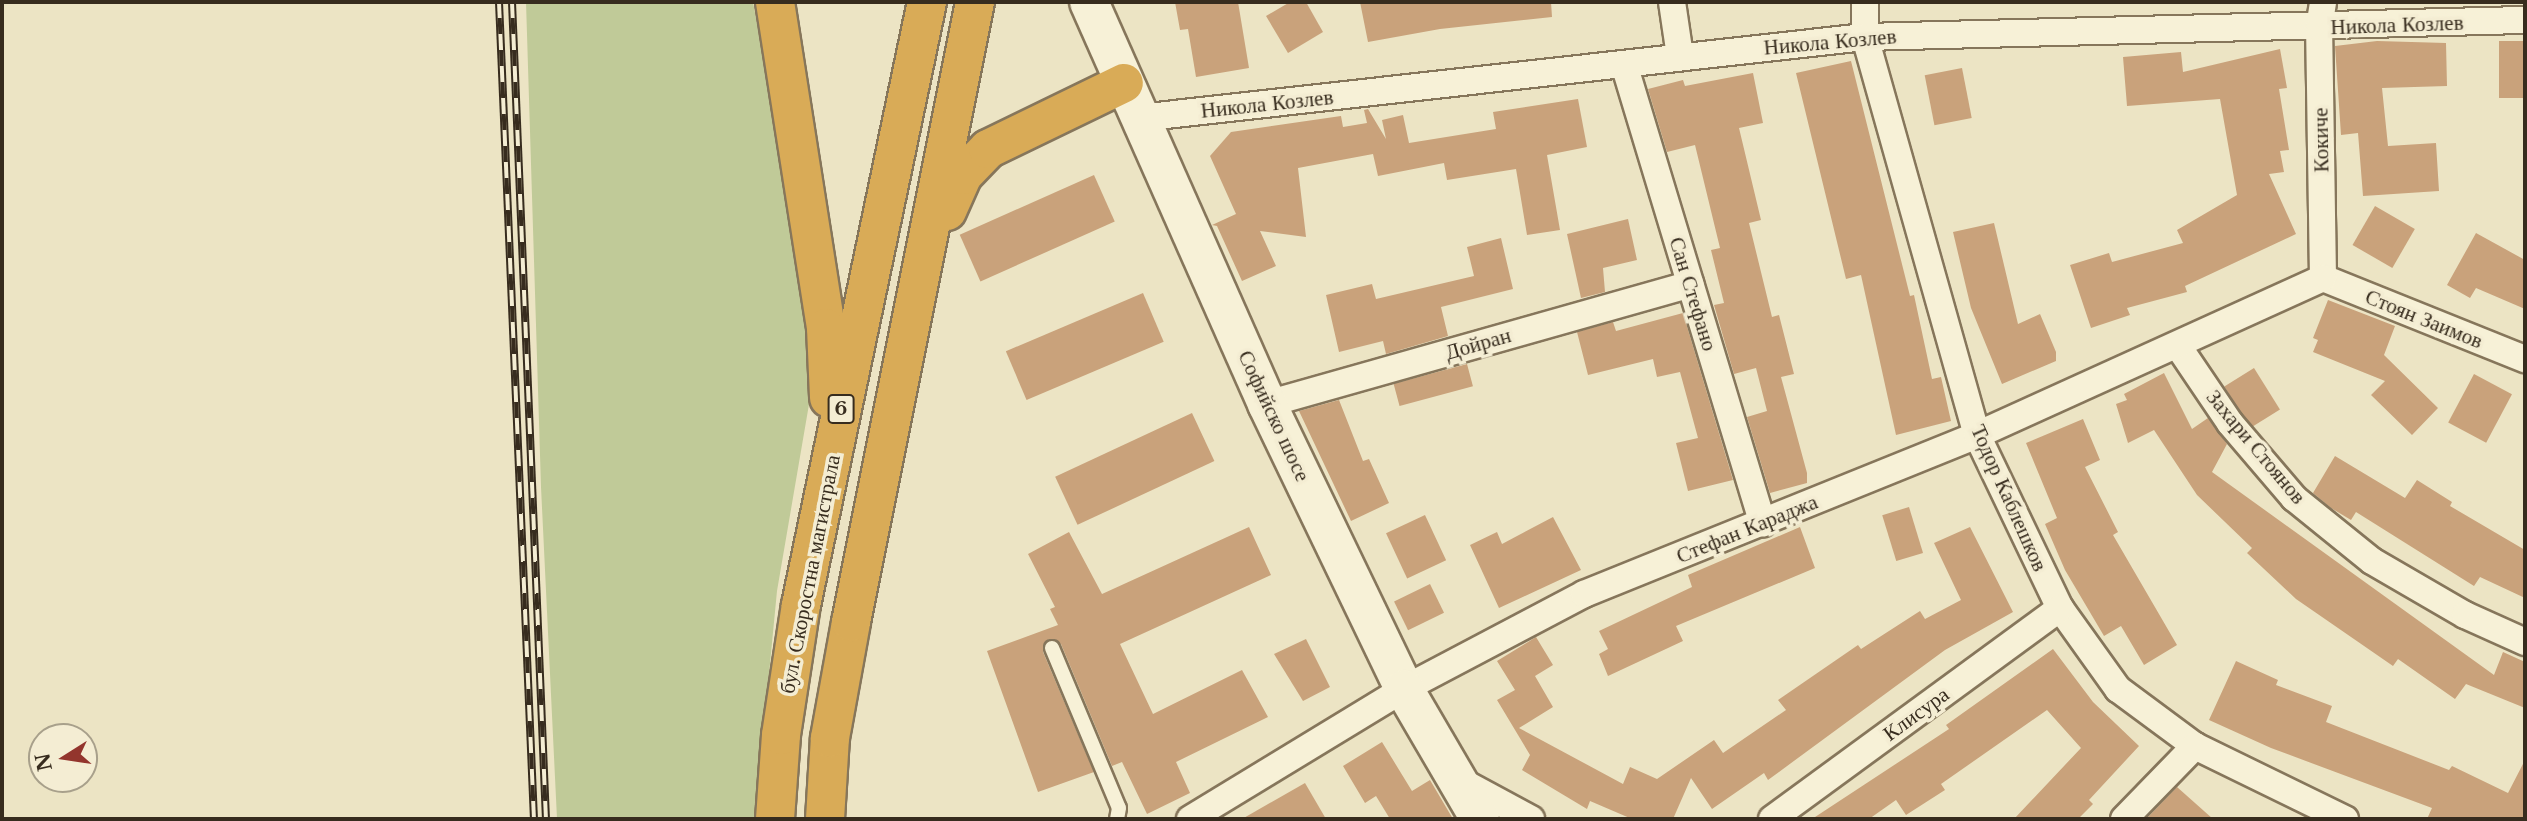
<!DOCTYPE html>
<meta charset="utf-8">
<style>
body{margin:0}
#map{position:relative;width:2527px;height:821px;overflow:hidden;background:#ece4c4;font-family:"Libre Baskerville",serif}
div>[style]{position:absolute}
.green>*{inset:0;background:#c0ca98}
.building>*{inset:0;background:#c9a27b;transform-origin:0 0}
.roads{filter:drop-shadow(2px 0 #86765b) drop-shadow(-2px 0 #86765b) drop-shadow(0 2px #86765b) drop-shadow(0 -2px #86765b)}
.lane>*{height:14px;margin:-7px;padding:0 7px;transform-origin:7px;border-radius:7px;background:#f7f1d7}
.street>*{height:26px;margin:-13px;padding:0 13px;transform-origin:13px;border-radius:13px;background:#f7f1d7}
.secondary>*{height:38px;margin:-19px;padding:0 19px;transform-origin:19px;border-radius:19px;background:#f7f1d7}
.highway>*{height:38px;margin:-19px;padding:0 19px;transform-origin:19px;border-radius:19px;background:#d9ab57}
.rail>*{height:8px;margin-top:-4px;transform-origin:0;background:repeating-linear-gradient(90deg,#f4edd3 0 16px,#372c1e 0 32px);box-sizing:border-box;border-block:2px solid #372c1e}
span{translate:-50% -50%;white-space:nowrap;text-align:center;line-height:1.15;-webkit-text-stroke:7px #f4edd3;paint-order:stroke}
.shield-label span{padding:2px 5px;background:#f4edd3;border:2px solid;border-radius:5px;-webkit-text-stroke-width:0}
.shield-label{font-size:19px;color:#372c1e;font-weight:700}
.street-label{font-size:21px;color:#372c1e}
.frame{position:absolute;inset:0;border:4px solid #372c1e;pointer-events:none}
.north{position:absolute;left:28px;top:723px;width:70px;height:70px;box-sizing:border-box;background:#f4edd3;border:2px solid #a8a08b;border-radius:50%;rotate:258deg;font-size:19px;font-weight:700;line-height:28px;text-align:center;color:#372c1e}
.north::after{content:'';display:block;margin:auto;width:24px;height:32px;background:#93352d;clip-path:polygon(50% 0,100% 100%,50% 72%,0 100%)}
</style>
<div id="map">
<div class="green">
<div style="clip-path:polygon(526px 2px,753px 2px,809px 309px,813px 381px,777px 591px,755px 819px,557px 819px,541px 487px)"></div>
</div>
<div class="building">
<div style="clip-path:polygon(1175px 2px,1238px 2px,1249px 68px,1196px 77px,1188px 29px,1180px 30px)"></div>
<div style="clip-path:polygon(1290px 2px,1306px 2px,1323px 32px,1288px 53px,1266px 16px)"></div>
<div style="clip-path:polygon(1360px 2px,1551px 2px,1552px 17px,1440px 29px,1368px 42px)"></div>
<div style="clip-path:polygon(2377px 41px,2446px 43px,2447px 86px,2382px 88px,2388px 146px,2436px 143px,2439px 191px,2363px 196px,2358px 133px,2341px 135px,2335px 46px)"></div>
<div style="left:2499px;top:41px;width:26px;height:57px"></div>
<div style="clip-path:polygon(2280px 49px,2287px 88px,2279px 89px,2289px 150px,2280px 151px,2284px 172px,2269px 174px,2296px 234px,2185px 286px,2187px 292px,2127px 308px,2130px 315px,2091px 328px,2070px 265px,2109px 253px,2112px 262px,2183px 243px,2177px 230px,2237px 195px,2220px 99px,2127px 106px,2123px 57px,2181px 52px,2183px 72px)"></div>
<div style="clip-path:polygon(1851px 61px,1910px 296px,1914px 295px,1932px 379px,1941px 377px,1951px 421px,1896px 435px,1861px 275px,1846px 279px,1796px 73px)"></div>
<div style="left:1962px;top:68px;width:51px;height:38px;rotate:79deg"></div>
<div style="clip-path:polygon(1753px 73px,1763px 123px,1739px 128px,1761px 220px,1749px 223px,1772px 317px,1779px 315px,1794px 374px,1781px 377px,1807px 473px,1807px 483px,1770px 493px,1747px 417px,1767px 411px,1756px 368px,1734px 374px,1714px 305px,1724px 303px,1711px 250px,1720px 248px,1695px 145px,1667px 152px,1648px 89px,1683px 80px,1685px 86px)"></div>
<div style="clip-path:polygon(1578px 99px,1587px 147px,1547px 155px,1560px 230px,1527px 235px,1516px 169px,1447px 180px,1444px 163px,1378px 176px,1373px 154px,1298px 168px,1306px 237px,1260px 231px,1276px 266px,1242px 281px,1217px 226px,1212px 225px,1236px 214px,1210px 156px,1231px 132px,1341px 116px,1343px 127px,1367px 123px,1364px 110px,1368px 109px,1386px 139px,1382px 120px,1403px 115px,1409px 143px,1496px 129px,1493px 112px)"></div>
<div style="left:1094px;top:175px;width:51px;height:147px;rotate:66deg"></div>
<div style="left:2375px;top:206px;width:46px;height:45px;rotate:30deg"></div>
<div style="clip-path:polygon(1628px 219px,1637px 260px,1603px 268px,1605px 292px,1581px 298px,1567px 234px)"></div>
<div style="clip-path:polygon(1994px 223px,2018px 324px,2040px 314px,2056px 352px,2056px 361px,2002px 384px,1971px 308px,1953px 232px)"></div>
<div style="clip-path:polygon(2476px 233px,2525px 260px,2525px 309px,2476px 288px,2470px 298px,2447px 285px)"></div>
<div style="clip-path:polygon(1501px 238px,1513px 289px,1441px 307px,1448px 336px,1386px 354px,1383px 341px,1339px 352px,1326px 295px,1372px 284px,1376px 299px,1474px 276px,1467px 247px)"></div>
<div style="left:1143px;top:293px;width:53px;height:149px;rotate:67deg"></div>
<div style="clip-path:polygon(2328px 300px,2395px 326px,2384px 355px,2438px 408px,2412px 435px,2371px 395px,2385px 381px,2313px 352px,2318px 340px,2313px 338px)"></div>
<div style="clip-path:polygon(1683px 313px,1733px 480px,1688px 491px,1676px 443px,1698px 438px,1680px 372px,1657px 377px,1653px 359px,1588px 375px,1577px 332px,1613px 322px,1616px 331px)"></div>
<div style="left:1467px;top:364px;width:23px;height:76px;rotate:75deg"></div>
<div style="left:2254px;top:368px;width:49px;height:35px;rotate:58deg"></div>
<div style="clip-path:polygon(2164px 373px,2192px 429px,2208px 418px,2227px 444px,2212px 472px,2494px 675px,2503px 652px,2525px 662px,2525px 708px,2466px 684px,2455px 699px,2398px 659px,2393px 666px,2296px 599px,2247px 553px,2252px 548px,2197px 495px,2154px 430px,2128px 443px,2116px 404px,2127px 400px,2124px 394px)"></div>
<div style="left:2474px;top:374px;width:43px;height:55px;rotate:28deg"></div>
<div style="clip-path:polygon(1339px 400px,1363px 461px,1369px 459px,1389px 503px,1351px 521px,1299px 411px)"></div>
<div style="left:1192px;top:413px;width:53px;height:151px;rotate:65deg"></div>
<div style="clip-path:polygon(2083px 419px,2100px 460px,2085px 467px,2118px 532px,2113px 535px,2177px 645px,2144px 665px,2121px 626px,2104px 636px,2065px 570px,2045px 524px,2057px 518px,2026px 443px)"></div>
<div style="clip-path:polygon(2335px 456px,2405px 498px,2417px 480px,2452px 502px,2450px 506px,2525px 550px,2525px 598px,2480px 577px,2474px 586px,2356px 512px,2351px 520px,2331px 508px,2313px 493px)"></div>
<div style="left:1909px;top:507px;width:48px;height:28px;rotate:73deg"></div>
<div style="left:1425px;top:515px;width:50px;height:43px;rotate:65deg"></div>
<div style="clip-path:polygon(1553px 517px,1581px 570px,1499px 608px,1470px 545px,1497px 532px,1502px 544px)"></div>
<div style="clip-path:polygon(1249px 527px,1271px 575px,1120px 644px,1153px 714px,1242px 670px,1268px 717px,1176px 762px,1190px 793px,1147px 814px,1122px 762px,1112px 766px,1061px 644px,1049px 639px,1043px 652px,1094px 772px,1038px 792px,987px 651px,1058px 625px,1050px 609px,1055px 607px,1028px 554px,1069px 532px,1102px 594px)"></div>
<div style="clip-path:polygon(1800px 527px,1815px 568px,1676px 626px,1683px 641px,1608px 676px,1599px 654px,1608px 649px,1599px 631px,1692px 587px,1688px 575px)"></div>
<div style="clip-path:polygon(1970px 527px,2013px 612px,1945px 650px,1768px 780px,1764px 773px,1712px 809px,1691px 778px,1673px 819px,1632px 819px,1590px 801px,1587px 809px,1522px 770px,1530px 755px,1497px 700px,1515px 690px,1497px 661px,1536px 637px,1553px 665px,1535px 676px,1553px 707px,1519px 728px,1623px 784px,1630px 767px,1657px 779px,1714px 740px,1723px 753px,1786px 710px,1778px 700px,1858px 645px,1861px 649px,1920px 611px,1925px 619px,1961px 600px,1934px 543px)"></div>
<div style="left:1430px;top:584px;width:32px;height:40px;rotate:64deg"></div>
<div style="clip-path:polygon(1306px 639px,1330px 687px,1303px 701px,1274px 654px)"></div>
<div style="clip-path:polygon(2053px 649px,2093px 702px,2139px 746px,2089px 800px,2093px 804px,2078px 819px,2014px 819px,2081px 748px,2047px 710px,1941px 784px,1945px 790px,1906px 815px,1896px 800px,1869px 819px,1812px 819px,1949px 729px,1946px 725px)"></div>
<div style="clip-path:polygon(2236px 661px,2278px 680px,2276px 685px,2332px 706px,2326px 722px,2449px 770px,2452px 766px,2508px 793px,2525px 760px,2525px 819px,2427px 819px,2432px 808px,2271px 748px,2209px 720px)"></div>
<div style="clip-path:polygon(1382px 742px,1412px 791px,1430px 780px,1453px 819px,1390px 819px,1376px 796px,1365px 803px,1343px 766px)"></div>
<div style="clip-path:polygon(1305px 783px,1326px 819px,1242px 819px)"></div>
<div style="clip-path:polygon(2177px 787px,2213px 819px,2146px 819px)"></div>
</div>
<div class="roads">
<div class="lane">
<div style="left:1052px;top:648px;width:173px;rotate:67.3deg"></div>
<div style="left:1119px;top:808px;width:11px;rotate:100deg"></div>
</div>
<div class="street">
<div style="left:1672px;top:2px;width:55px;rotate:81.6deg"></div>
<div style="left:1865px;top:2px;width:35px;rotate:90deg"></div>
<div style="left:1865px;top:37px;width:413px;rotate:74.3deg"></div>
<div style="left:1977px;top:435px;width:192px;rotate:64.4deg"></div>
<div style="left:2060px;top:608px;width:100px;rotate:54.4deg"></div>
<div style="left:2118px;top:689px;width:96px;rotate:36.5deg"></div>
<div style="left:2195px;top:746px;width:167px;rotate:26deg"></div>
<div style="left:1624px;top:64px;width:480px;rotate:73.2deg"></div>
<div style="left:1139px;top:118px;width:731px;rotate:-6.37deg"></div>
<div style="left:1865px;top:37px;width:660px;rotate:-1.48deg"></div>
<div style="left:2323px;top:278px;width:250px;rotate:-90.9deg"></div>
<div style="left:2319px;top:28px;width:26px;rotate:-81deg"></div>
<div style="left:2323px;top:278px;width:218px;rotate:21.9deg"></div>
<div style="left:2178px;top:346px;width:93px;rotate:56deg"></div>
<div style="left:2230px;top:423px;width:99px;rotate:49.5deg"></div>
<div style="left:2294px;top:498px;width:100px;rotate:38.9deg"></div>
<div style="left:2372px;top:561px;width:108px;rotate:30.1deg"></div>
<div style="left:2465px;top:615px;width:66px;rotate:24.2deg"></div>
<div style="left:1267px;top:404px;width:440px;rotate:-15.8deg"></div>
<div style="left:1459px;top:780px;width:82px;rotate:28.4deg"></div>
<div style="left:1190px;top:819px;width:250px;rotate:-31.3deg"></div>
<div style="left:1404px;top:689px;width:204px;rotate:-27.8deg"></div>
<div style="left:1584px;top:594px;width:424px;rotate:-22deg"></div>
<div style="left:1977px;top:435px;width:380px;rotate:-24.4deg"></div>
<div style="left:1772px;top:819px;width:357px;rotate:-36.2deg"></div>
<div style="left:2124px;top:819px;width:102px;rotate:-45.8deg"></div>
</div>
<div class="secondary">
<div style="left:1089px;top:2px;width:440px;rotate:66.1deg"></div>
<div style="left:1267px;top:404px;width:316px;rotate:64.3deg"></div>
<div style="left:1404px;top:689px;width:151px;rotate:59.7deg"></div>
</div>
<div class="highway">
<div style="left:775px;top:2px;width:330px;rotate:81.1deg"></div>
<div style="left:826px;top:328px;width:70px;rotate:87.5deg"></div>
<div style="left:947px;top:211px;width:39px;rotate:-66deg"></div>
<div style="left:963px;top:175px;width:36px;rotate:-46deg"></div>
<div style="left:988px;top:149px;width:151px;rotate:-25.9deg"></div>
<div style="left:775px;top:819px;width:84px;rotate:-85.9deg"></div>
<div style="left:781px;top:735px;width:132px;rotate:-81.3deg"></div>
<div style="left:801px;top:605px;width:616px;rotate:-78.2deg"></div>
<div style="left:825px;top:819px;width:81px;rotate:-86.5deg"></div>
<div style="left:830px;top:738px;width:118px;rotate:-79.7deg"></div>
<div style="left:851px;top:622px;width:632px;rotate:-78.69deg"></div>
</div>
</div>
<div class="rail">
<div style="left:499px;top:2px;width:818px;rotate:87.55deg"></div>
<div style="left:512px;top:2px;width:818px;rotate:87.62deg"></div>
</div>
<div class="shield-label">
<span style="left:841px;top:409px">6</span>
</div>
<div class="street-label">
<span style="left:2397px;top:25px;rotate:-2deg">Никола Козлев</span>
<span style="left:1830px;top:42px;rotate:-5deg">Никола Козлев</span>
<span style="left:1267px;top:104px;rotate:-6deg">Никола Козлев</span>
<span style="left:2321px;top:140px;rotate:-91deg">Кокиче</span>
<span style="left:1693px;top:294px;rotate:73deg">Сан Стефано</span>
<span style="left:2424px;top:319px;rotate:22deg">Стоян Заимов</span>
<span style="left:1478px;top:344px;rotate:-16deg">Дойран</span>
<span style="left:1274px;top:416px;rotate:65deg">Софийско шосе</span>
<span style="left:2256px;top:447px;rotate:50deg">Захари Стоянов</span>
<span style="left:2009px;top:498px;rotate:66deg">Тодор Каблешков</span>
<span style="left:1747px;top:529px;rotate:-22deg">Стефан Караджа</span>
<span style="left:810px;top:574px;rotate:-79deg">бул. Скоростна магистрала</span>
<span style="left:1916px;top:714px;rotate:-36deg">Клисура</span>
</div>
<div class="frame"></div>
<div class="north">N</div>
</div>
